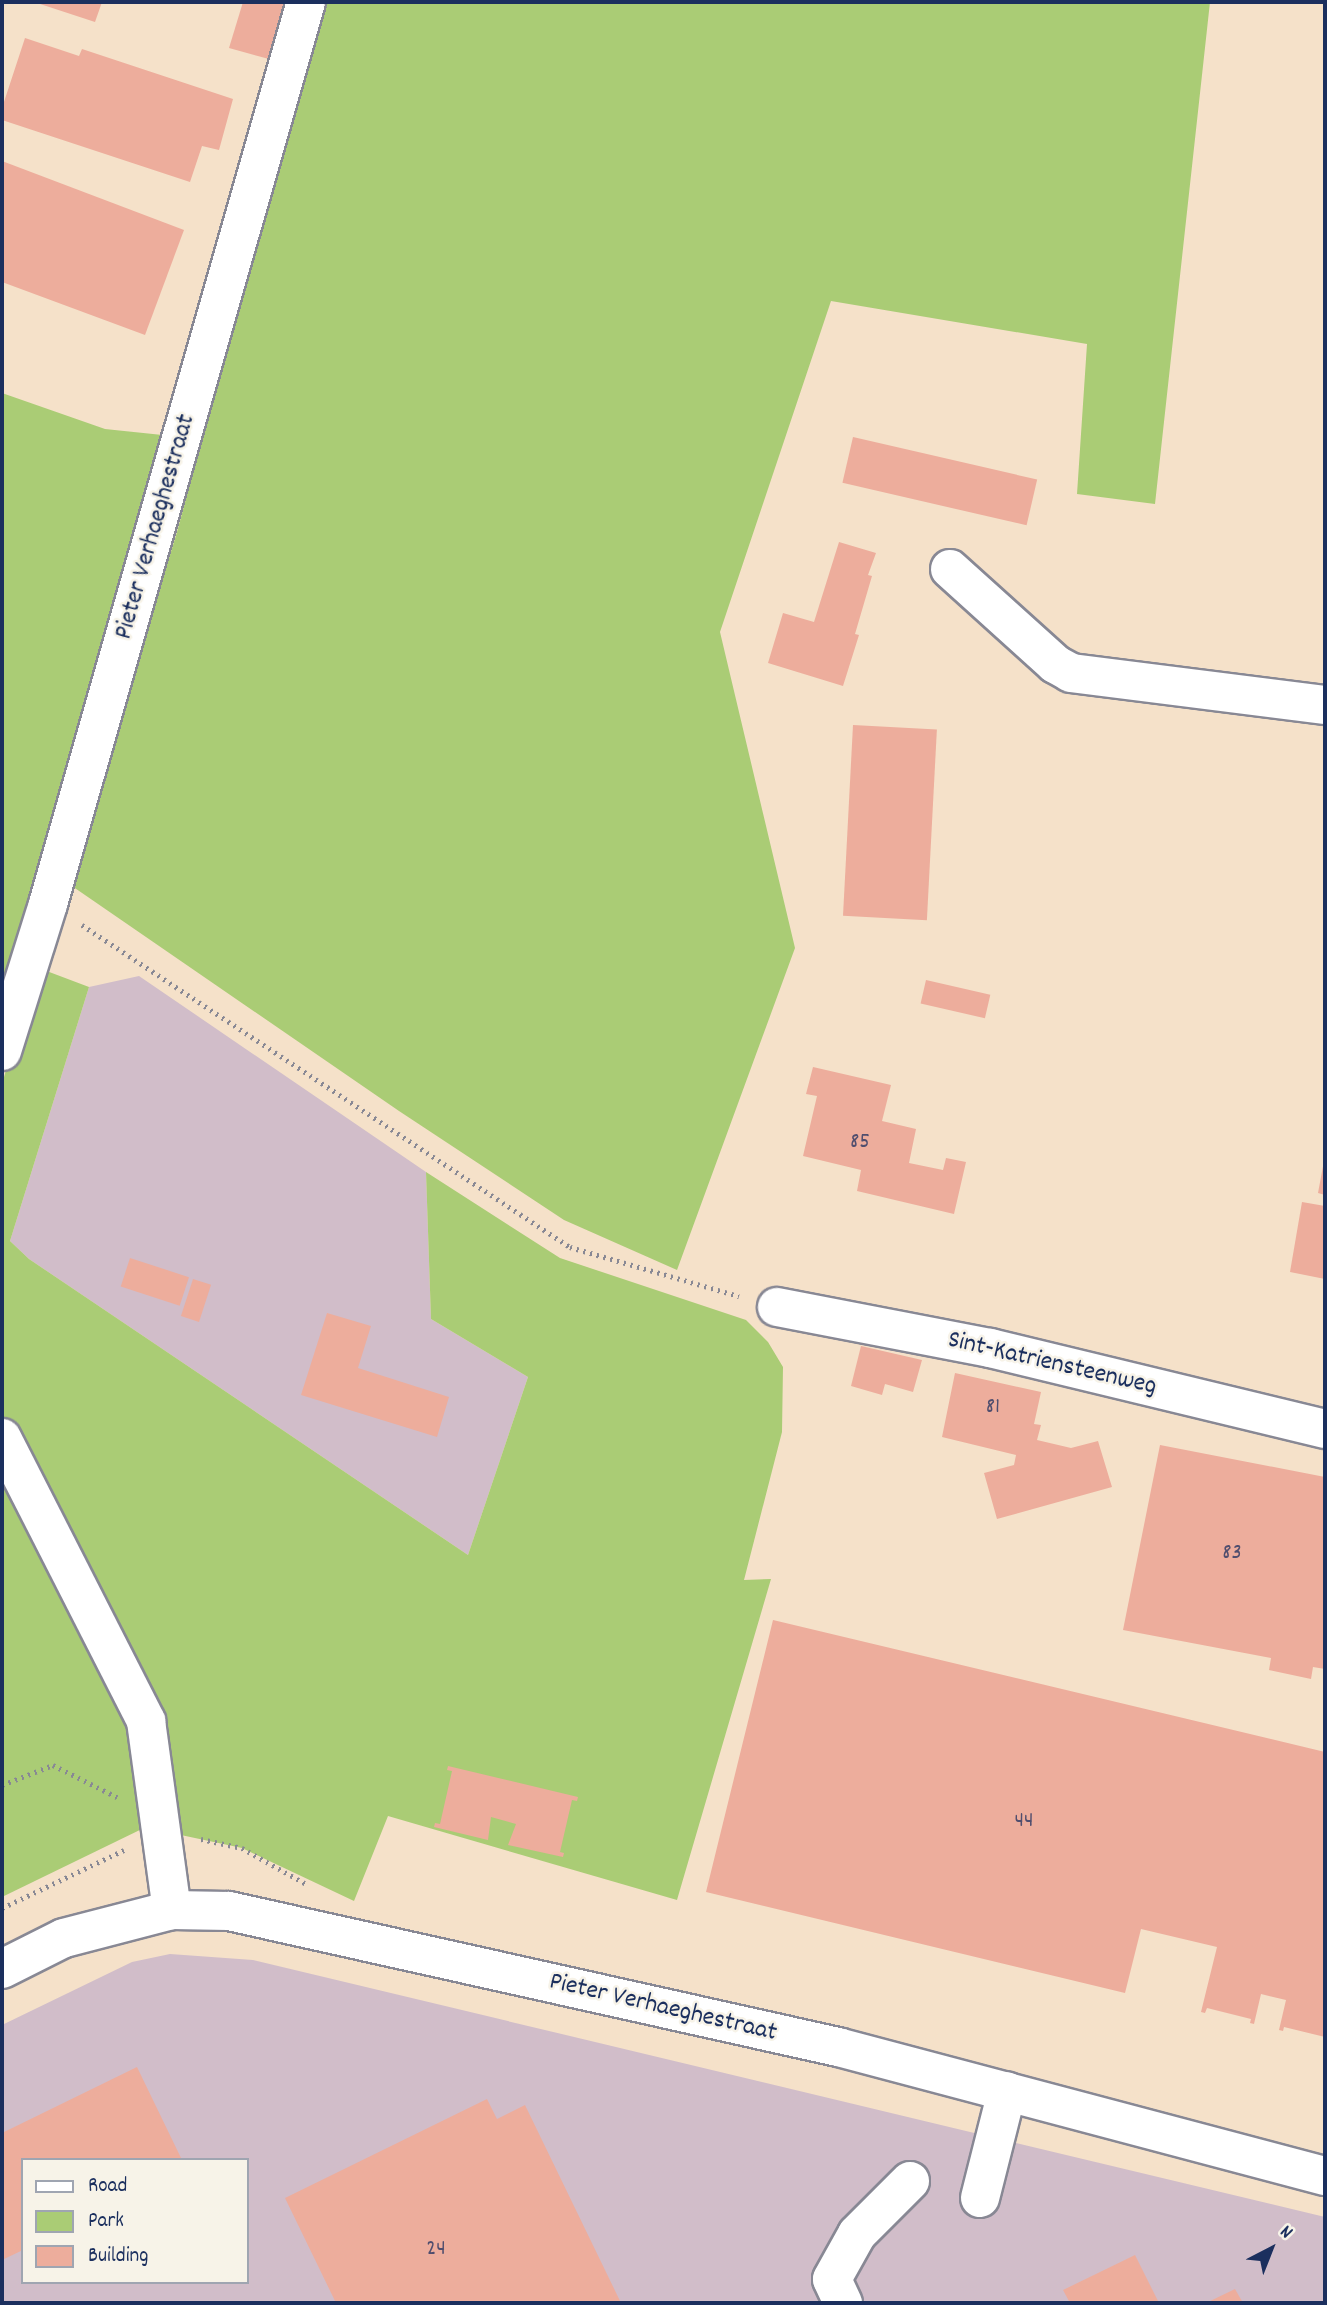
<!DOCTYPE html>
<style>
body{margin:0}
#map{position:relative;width:1327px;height:2305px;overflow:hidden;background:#f5e1c9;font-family:Dekko,sans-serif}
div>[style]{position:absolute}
.industrial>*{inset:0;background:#d1bdc9}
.green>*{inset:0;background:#aacc75}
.building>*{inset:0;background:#edad9c;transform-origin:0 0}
.path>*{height:4.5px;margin-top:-2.25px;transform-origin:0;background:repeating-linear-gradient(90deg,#888894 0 2px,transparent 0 7px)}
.roads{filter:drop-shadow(2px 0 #888894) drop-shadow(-2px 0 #888894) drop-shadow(0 2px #888894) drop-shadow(0 -2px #888894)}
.minor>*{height:38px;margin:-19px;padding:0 19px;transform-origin:19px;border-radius:19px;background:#fff}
span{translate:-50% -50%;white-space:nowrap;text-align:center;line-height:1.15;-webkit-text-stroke:5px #f7f3e8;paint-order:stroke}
.number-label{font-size:23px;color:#504e6e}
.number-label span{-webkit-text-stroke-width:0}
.street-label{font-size:26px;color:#1b2f5e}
.frame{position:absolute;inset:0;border:4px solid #1b2f5e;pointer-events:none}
.legend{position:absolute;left:21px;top:2158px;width:228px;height:126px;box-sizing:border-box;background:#f7f3e8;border:2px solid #9fa5b1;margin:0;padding:9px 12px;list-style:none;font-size:21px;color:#1b2f5e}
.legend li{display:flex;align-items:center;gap:14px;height:35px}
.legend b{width:35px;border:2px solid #9fa5b1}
.north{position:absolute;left:1236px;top:2214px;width:70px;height:70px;-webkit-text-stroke:5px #f7f3e8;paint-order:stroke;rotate:42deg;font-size:19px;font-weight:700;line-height:28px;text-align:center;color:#1b2f5e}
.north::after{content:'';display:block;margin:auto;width:24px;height:32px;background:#1b2f5e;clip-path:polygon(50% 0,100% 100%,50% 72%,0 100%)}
</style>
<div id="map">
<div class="industrial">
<div style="clip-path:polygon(139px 976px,426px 1172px,431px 1319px,528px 1377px,468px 1555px,29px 1259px,10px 1241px,89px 987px)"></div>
<div style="clip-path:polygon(evenodd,170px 1954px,253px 1960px,1325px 2217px,1325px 2303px,2px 2303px,2px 2025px,132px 1962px,170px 1954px,23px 2160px,247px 2160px,247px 2282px,23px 2282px,23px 2160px)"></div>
</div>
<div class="green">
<div style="clip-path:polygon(319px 2px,1210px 2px,1155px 504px,1077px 494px,1087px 344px,831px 301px,720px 632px,795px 948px,677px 1270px,564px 1220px,399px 1111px,69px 884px,177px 532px)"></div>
<div style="clip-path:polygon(2px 393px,105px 429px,172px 436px,2px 998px)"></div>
<div style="clip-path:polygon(36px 967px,89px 987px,10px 1241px,29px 1259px,468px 1555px,528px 1377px,431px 1319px,426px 1172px,560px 1258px,746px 1320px,768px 1342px,783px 1367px,782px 1432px,744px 1580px,771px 1579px,677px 1900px,388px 1816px,354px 1901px,242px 1848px,162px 1831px,146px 1721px,2px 1438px,2px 1084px)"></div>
<div style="clip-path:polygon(2px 1468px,135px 1726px,148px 1826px,2px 1897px)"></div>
</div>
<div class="building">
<div style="clip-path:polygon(34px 2px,102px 2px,95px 22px)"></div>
<div style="clip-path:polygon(243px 2px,286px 2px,269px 59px,229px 48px)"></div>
<div style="clip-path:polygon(25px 38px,79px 56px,82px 49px,233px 99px,219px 150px,202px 146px,190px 182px,2px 120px,2px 108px)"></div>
<div style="clip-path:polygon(2px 161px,184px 230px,145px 335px,2px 282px)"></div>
<div style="left:853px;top:437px;width:189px;height:47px;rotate:13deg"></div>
<div style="clip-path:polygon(839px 542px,876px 553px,868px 575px,872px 576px,855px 634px,859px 635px,843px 686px,768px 663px,783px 613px,814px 622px)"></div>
<div style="left:853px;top:725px;width:84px;height:191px;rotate:3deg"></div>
<div style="left:926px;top:980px;width:66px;height:24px;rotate:13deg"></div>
<div style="clip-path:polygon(813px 1067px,891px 1085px,882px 1121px,916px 1129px,909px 1163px,943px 1170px,946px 1158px,966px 1162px,954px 1214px,857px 1191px,861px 1170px,803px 1156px,817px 1096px,806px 1094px)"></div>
<div style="clip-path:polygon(1324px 1161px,1325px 1161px,1325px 1195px,1318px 1193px)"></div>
<div style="clip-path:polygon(1302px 1202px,1325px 1206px,1325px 1279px,1290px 1272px)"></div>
<div style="left:130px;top:1258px;width:62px;height:30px;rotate:18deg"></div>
<div style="left:193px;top:1279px;width:19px;height:39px;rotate:18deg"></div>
<div style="clip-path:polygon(327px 1313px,371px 1326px,358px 1368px,449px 1397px,437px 1437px,301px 1395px)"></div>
<div style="clip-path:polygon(861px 1346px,922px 1360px,913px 1392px,885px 1384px,882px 1395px,851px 1386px)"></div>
<div style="clip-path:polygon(955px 1373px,1041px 1392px,1034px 1424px,1041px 1425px,1037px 1440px,1071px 1448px,1098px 1441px,1112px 1487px,997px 1519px,984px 1473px,1014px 1465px,1016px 1455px,942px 1437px)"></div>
<div style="clip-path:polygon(1160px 1445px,1325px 1477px,1325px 1669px,1313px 1667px,1311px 1679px,1269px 1670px,1271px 1658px,1123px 1630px)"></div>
<div style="clip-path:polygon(773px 1620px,1325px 1752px,1325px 2037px,1284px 2027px,1283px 2031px,1279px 2030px,1286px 2000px,1261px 1994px,1254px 2024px,1250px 2023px,1251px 2019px,1207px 2008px,1205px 2013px,1201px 2012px,1217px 1947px,1141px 1929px,1125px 1993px,706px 1892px)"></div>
<div style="clip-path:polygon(448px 1766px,578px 1797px,577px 1801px,572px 1800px,560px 1852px,564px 1853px,563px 1857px,508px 1845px,516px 1824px,491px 1817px,488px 1840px,434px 1827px,435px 1823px,440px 1824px,452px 1771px,447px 1770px)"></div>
<div style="clip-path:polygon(137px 2067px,182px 2160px,23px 2160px,23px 2250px,2px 2260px,2px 2133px)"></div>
<div style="clip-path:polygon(487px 2099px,497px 2119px,525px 2105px,621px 2303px,336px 2303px,285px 2198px)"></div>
<div style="clip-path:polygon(1135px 2255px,1159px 2303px,1070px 2303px,1063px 2290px)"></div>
<div style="clip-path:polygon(1235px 2289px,1243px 2303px,1206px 2303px)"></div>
</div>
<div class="path">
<div style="left:82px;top:925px;width:585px;rotate:33.42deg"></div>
<div style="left:570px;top:1247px;width:176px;rotate:16.2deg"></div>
<div style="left:2px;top:1785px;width:55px;rotate:-21.4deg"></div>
<div style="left:53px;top:1765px;width:72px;rotate:26.6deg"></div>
<div style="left:201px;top:1839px;width:42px;rotate:12.4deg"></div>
<div style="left:242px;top:1848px;width:76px;rotate:29.3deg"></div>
<div style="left:2px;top:1908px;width:135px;rotate:-25.4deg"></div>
</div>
<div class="roads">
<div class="minor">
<div style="left:950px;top:569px;width:142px;rotate:42.1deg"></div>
<div style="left:1055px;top:664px;width:18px;rotate:29deg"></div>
<div style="left:1071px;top:673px;width:256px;rotate:7.2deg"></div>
<div style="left:2px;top:1051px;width:154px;rotate:-72.6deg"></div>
<div style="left:48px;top:904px;width:938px;rotate:-74.04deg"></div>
<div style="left:777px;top:1307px;width:217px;rotate:10.9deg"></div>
<div style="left:990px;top:1348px;width:345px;rotate:13.6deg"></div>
<div style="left:2px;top:1438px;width:318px;rotate:63deg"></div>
<div style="left:146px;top:1721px;width:191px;rotate:82.2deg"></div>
<div style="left:2px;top:1969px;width:69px;rotate:-26.6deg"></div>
<div style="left:64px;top:1938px;width:112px;rotate:-14.5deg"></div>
<div style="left:172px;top:1910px;width:57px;rotate:1deg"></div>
<div style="left:229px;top:1911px;width:624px;rotate:12.59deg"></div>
<div style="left:838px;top:2047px;width:504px;rotate:14.84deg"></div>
<div style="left:980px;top:2198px;width:110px;rotate:-75.8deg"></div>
<div style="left:843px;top:2303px;width:26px;rotate:-115deg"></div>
<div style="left:832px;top:2279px;width:51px;rotate:-60.9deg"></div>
<div style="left:857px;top:2234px;width:75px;rotate:-45deg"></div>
</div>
</div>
<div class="number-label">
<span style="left:860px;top:1143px">85</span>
<span style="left:993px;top:1408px">81</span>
<span style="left:1232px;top:1554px">83</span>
<span style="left:1024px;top:1822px">44</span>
<span style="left:436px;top:2250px">24</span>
</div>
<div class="street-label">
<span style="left:156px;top:527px;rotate:-74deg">Pieter Verhaeghestraat</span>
<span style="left:1052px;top:1364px;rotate:13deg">Sint-Katriensteenweg</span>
<span style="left:663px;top:2008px;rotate:13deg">Pieter Verhaeghestraat</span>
</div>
<div class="frame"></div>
<ul class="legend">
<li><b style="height:9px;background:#fff"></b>Road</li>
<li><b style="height:19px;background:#aacc75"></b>Park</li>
<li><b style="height:19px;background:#edad9c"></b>Building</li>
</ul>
<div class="north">N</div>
</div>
